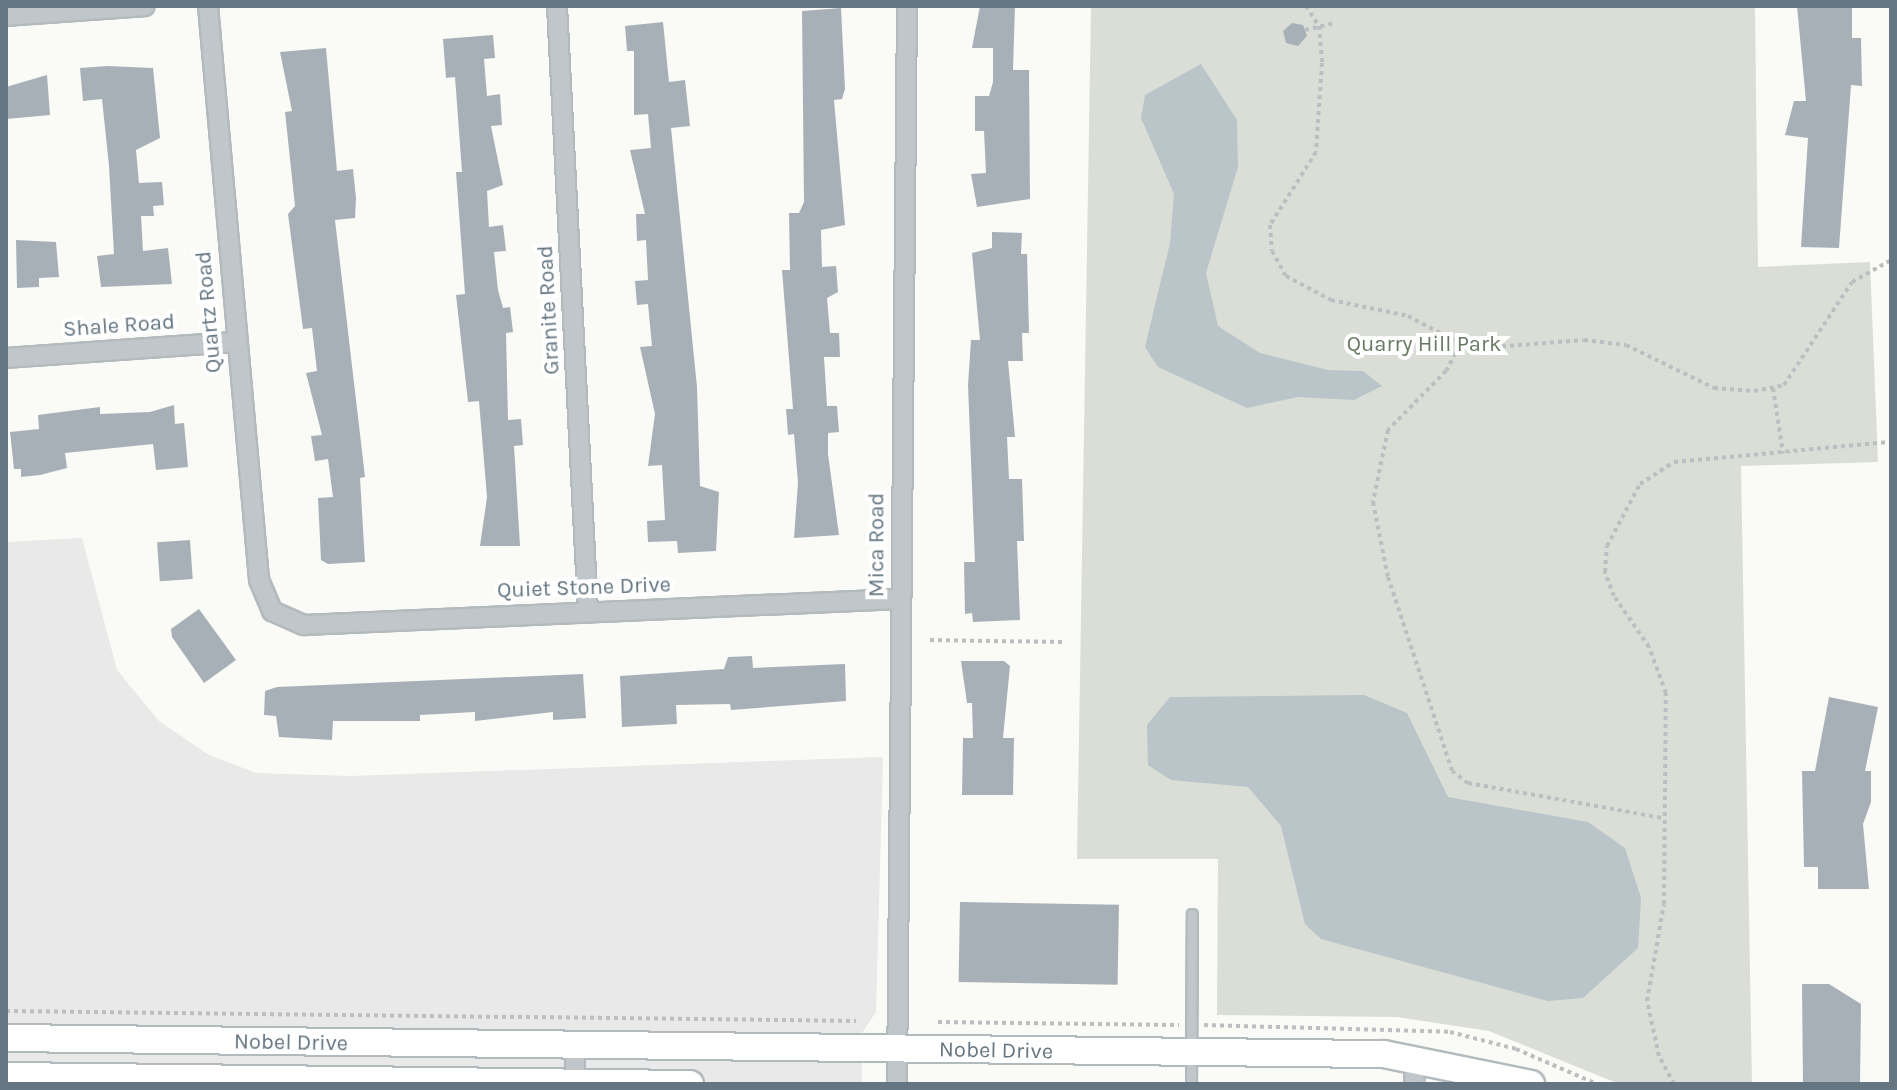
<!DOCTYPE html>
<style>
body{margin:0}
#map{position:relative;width:1897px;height:1090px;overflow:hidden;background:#fafaf7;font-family:Karla,sans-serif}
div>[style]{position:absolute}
.built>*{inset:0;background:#e8e9e8}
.green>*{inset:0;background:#daded7}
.water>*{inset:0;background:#b9c5c9}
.building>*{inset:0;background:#a8b0b7;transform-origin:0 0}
.path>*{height:4px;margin-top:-2px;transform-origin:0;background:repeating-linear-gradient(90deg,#bbbfc2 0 4px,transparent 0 8px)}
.roads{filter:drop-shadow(2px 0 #b3babe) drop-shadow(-2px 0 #b3babe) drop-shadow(0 2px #b3babe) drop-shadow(0 -2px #b3babe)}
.lane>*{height:9px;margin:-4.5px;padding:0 4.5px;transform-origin:4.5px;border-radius:4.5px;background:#c1c6ca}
.street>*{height:18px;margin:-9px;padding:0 9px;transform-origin:9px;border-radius:9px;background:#c1c6ca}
.secondary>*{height:26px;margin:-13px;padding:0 13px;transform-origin:13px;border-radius:13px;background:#fff}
span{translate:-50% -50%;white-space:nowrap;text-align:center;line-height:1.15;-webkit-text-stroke:8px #fff;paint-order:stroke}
.street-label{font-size:22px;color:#657682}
.park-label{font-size:22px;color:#687a64}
.frame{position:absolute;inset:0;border:8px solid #657682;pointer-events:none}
</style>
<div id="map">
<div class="built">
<div style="clip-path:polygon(82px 538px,117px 670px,159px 721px,209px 755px,256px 773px,351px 776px,883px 757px,876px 1012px,862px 1033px,862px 1084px,6px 1084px,6px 542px)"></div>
</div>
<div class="green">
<div style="clip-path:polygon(1091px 6px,1755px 6px,1758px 267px,1870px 262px,1878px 462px,1741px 466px,1752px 1084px,1619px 1084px,1489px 1031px,1397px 1017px,1217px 1015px,1218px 859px,1077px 859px)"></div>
</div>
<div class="water">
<div style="clip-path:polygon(1201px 64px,1237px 120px,1238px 167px,1206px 273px,1218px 326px,1260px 353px,1328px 370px,1363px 371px,1382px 386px,1354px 400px,1298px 397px,1247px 408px,1158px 367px,1145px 347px,1170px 243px,1174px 194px,1141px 118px,1145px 95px)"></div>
<div style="clip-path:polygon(1364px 695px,1407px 713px,1448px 797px,1588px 822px,1625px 848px,1641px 898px,1638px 948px,1583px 998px,1548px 1001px,1321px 939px,1305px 924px,1281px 826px,1248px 787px,1171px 780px,1148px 765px,1147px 725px,1170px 697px)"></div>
</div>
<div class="building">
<div style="clip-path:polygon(980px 6px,1015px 6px,1013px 70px,1029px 70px,1030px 199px,977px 207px,971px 174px,986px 173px,984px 131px,975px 131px,975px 96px,989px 96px,993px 82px,993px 48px,972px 48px)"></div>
<div style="clip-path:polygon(1797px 6px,1852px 6px,1852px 38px,1861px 38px,1862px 86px,1851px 85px,1839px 248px,1801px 247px,1808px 138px,1785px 135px,1794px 101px,1806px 101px)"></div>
<div style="clip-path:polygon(841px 8px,845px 89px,842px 99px,834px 100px,845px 225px,821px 230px,822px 267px,836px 266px,838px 292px,827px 298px,830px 333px,839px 333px,840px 357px,824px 357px,827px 406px,837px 406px,839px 432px,828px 433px,828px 454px,839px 535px,794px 538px,798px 483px,794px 434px,788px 435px,786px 409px,793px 409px,782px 270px,790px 270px,789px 213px,799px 213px,804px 202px,802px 11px)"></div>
<div style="clip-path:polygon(663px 22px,669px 82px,685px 80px,690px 126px,671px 128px,697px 387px,700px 486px,719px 492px,716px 551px,678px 553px,677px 541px,648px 542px,647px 521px,665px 520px,662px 465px,648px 466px,655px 414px,640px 347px,652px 346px,648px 304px,637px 305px,635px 281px,648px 280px,646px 240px,637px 241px,636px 214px,645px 214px,630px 150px,651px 148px,648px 114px,634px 115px,634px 51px,627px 51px,625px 26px)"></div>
<div style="clip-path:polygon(1292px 23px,1303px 25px,1307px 36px,1298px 46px,1286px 43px,1283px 31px)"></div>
<div style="clip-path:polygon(493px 35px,495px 58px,484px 59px,487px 96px,500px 94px,502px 125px,491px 126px,503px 185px,487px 191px,489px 227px,503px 225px,506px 251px,494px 252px,498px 290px,503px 308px,510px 307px,513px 332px,506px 333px,508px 420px,521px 419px,523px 445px,514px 446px,520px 546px,480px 546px,487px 497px,479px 401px,468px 402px,456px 295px,465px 294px,456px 172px,462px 172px,455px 77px,446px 78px,443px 39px)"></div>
<div style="clip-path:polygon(326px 48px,337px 171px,353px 169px,356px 198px,355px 218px,335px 220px,365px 477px,360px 478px,365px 562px,328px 564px,321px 560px,318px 498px,333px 497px,328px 459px,315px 461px,311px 436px,322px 435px,306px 373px,317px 371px,312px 328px,303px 329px,288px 214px,295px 206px,285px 112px,292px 111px,280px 52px)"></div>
<div style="clip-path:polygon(108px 66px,153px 68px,160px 138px,136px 150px,139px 183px,162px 182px,164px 205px,153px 206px,154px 216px,141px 216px,143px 251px,168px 248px,172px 284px,101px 287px,97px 256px,114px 254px,109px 166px,102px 99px,83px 101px,80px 68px)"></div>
<div style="clip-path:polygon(47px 75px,50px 115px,6px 119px,6px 87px)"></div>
<div style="clip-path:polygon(992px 232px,1022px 233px,1021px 254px,1027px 254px,1029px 333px,1022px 333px,1023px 361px,1008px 361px,1015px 437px,1007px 437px,1009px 479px,1022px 479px,1024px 541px,1017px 541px,1020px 620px,973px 622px,972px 613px,965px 614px,964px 562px,975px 562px,968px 385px,971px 340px,980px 340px,972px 253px,992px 248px)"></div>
<div style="clip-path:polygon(16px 240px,56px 242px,59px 277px,39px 278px,39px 287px,17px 288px)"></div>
<div style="clip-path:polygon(174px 405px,175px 424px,184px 423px,188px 467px,156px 470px,153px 444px,65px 453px,67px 468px,40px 475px,21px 477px,21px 469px,14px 469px,10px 432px,39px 429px,38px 415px,100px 407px,100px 414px,150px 412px)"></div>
<div style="left:190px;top:540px;width:39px;height:33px;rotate:86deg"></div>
<div style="clip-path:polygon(199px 609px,236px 660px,204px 683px,172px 637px,171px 629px)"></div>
<div style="clip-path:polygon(752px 656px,753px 668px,845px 664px,846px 701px,731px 710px,730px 704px,676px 705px,677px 724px,622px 727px,620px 676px,724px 669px,728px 657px)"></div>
<div style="clip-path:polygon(961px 661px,1004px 661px,1010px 666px,1003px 738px,1014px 738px,1013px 795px,962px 795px,963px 738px,973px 738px,972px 703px,967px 703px)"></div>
<div style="clip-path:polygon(583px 674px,586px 718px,553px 720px,553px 712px,475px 721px,475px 712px,420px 715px,420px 721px,333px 721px,332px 740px,279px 737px,276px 716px,264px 715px,265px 691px,277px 687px)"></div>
<div style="clip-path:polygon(1829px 697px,1878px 707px,1865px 771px,1871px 771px,1871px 802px,1863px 824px,1869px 889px,1818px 889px,1818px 867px,1804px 867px,1802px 771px,1815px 771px)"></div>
<div style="left:960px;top:902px;width:159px;height:80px;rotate:1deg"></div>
<div style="clip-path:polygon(1802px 984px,1829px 984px,1861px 1004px,1860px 1084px,1803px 1084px)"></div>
</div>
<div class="path">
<div style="left:1306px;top:6px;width:24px;rotate:57deg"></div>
<div style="left:1319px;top:26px;width:37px;rotate:85deg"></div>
<div style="left:1322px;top:63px;width:89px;rotate:93.9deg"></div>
<div style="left:1316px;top:152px;width:86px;rotate:122.2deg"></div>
<div style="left:1270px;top:225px;width:26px;rotate:86deg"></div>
<div style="left:1272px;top:251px;width:29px;rotate:61deg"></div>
<div style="left:1286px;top:276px;width:51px;rotate:28.1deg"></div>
<div style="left:1331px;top:300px;width:79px;rotate:11.7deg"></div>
<div style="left:1408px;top:316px;width:70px;rotate:28deg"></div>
<div style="left:1470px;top:349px;width:114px;rotate:-4.5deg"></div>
<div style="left:1584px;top:340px;width:42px;rotate:6.8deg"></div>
<div style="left:1626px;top:345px;width:98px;rotate:26deg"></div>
<div style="left:1714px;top:388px;width:40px;rotate:4.3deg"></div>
<div style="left:1754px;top:391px;width:31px;rotate:-11deg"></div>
<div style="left:1784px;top:385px;width:123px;rotate:-56.6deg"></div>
<div style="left:1852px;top:282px;width:45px;rotate:-29.4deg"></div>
<div style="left:1305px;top:30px;width:31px;rotate:-13deg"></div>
<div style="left:1459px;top:346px;width:28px;rotate:117deg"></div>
<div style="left:1446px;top:371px;width:83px;rotate:134.5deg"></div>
<div style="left:1388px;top:430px;width:74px;rotate:101.8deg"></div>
<div style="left:1373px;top:502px;width:76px;rotate:78.7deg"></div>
<div style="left:1388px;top:577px;width:204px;rotate:71.7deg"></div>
<div style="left:1452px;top:771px;width:20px;rotate:37deg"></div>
<div style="left:1468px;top:783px;width:197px;rotate:10.2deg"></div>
<div style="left:1773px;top:388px;width:66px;rotate:81.3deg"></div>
<div style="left:930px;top:640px;width:134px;rotate:0.9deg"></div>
<div style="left:6px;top:1011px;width:850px;rotate:0.67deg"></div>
<div style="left:938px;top:1022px;width:241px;rotate:0.7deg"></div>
<div style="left:1204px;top:1025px;width:246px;rotate:1.6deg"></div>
<div style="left:1450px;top:1032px;width:68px;rotate:14.4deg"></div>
<div style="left:1516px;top:1049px;width:88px;rotate:23.4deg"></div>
<div style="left:1674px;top:1084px;width:32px;rotate:-118deg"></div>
<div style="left:1659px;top:1056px;width:56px;rotate:-102.3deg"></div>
<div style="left:1647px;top:1001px;width:98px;rotate:-80.1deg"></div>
<div style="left:1664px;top:904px;width:211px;rotate:-89.5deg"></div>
<div style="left:1666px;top:693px;width:49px;rotate:-110.3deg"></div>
<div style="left:1649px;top:647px;width:62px;rotate:-124.5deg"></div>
<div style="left:1614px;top:596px;width:26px;rotate:-111deg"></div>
<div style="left:1605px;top:572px;width:26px;rotate:-86deg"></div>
<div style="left:1607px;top:546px;width:70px;rotate:-62deg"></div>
<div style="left:1640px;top:484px;width:40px;rotate:-32.9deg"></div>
<div style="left:1674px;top:462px;width:218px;rotate:-5.3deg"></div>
</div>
<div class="roads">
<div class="lane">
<div style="left:1191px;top:1084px;width:170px;rotate:-89.7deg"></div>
</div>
<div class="street">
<div style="left:208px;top:6px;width:576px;rotate:84.92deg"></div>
<div style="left:259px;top:580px;width:34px;rotate:67deg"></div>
<div style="left:272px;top:611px;width:35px;rotate:24deg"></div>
<div style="left:304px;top:625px;width:597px;rotate:-2.5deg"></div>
<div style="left:557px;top:6px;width:606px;rotate:87.07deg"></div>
<div style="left:6px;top:16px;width:139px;rotate:-4.1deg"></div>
<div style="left:6px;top:358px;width:230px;rotate:-4deg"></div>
<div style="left:575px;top:1082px;width:35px;rotate:-90deg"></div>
<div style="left:897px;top:1084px;width:1078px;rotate:-89.47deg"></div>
<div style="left:1414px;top:1084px;width:27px;rotate:-86deg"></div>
</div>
<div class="secondary">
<div style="left:6px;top:1038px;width:1378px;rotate:0.67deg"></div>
<div style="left:1384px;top:1054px;width:150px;rotate:11.5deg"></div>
<div style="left:6px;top:1076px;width:684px;rotate:0.67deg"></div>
</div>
</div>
<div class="street-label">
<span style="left:549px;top:310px;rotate:-93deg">Granite Road</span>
<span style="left:209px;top:312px;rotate:-95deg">Quartz Road</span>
<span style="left:119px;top:326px;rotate:-4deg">Shale Road</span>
<span style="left:877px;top:545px;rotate:-90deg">Mica Road</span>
<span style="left:584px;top:588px;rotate:-2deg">Quiet Stone Drive</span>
<span style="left:291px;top:1043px;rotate:1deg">Nobel Drive</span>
<span style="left:996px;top:1051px;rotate:1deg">Nobel Drive</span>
</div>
<div class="park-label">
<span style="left:1424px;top:345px">Quarry Hill Park</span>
</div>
<div class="frame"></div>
</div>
